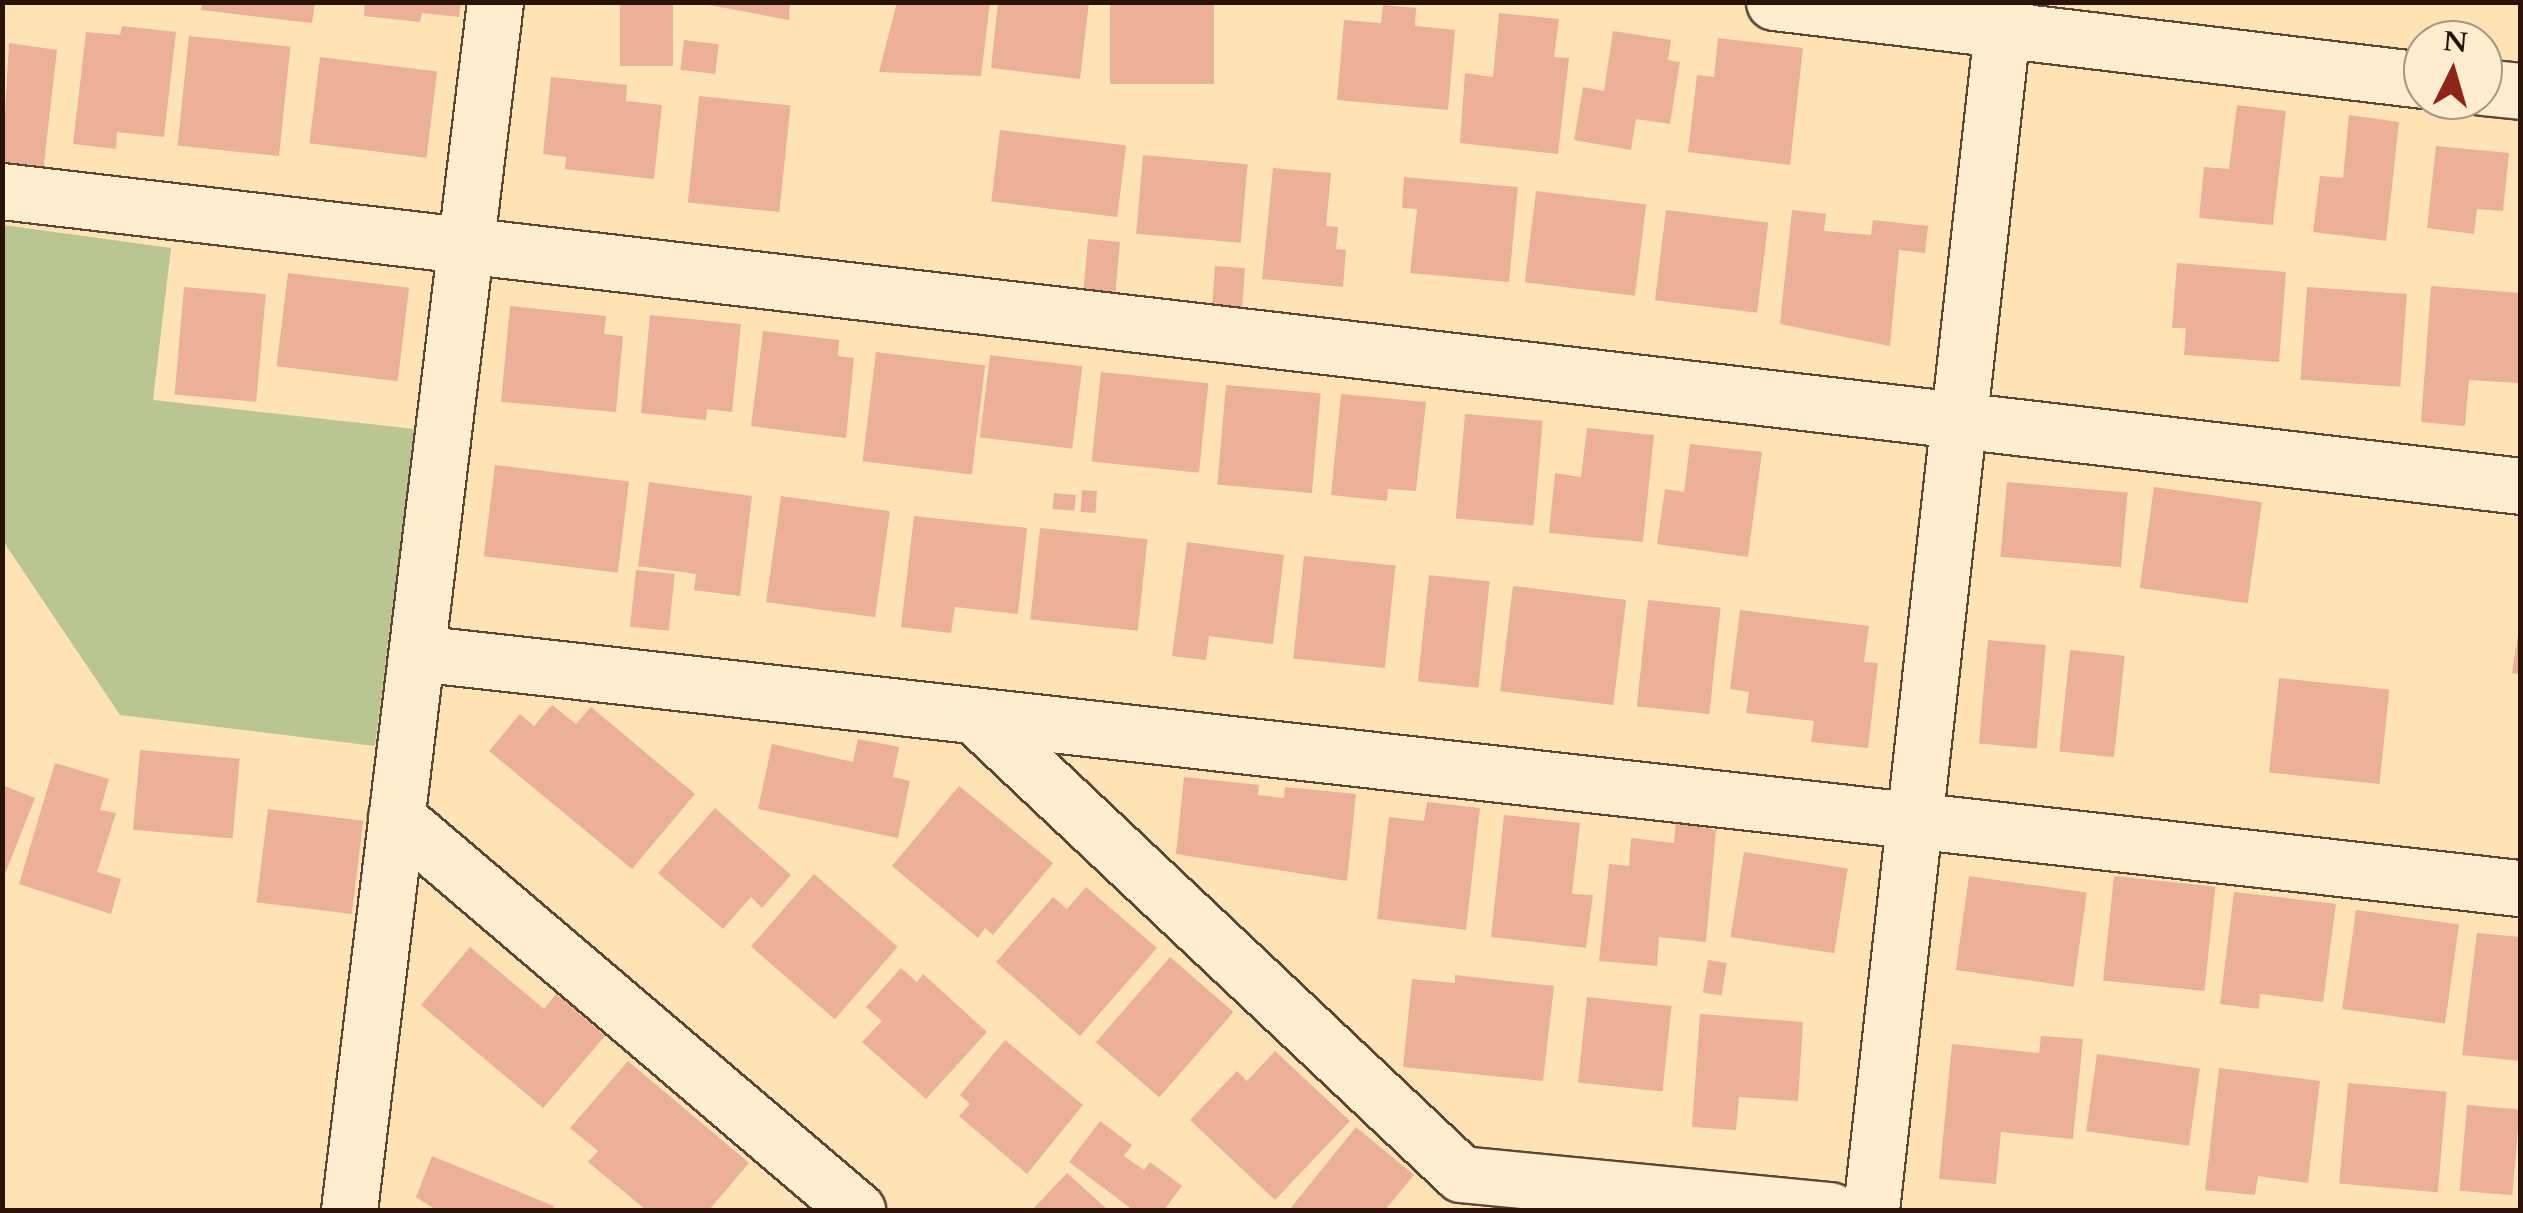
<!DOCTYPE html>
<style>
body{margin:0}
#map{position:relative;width:2523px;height:1213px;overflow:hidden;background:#fde3b5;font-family:Cardo,serif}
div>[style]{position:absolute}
.green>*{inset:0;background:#bac591}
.building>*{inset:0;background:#ebb097;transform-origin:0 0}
.roads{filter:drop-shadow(2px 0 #604632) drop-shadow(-2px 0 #604632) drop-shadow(0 2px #604632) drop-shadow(0 -2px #604632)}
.minor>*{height:55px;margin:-27.5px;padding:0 27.5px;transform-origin:27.5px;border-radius:27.5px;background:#feedcf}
span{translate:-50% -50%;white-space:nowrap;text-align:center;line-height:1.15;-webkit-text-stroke:10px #feedcf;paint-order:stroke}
.frame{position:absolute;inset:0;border:5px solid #2b1207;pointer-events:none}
.north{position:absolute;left:2403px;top:20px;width:100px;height:100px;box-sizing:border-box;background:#feedcf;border:2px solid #aa957f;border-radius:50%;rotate:5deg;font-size:28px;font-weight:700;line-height:40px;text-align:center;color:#2b1207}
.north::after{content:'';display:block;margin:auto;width:35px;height:45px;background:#8f2418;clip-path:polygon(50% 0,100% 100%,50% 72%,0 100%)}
</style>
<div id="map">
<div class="green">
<div style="clip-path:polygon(3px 225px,171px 248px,153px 400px,415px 429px,375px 746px,120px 715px,3px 541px)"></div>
</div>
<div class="building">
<div style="clip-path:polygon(202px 2px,315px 2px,312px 23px,201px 10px)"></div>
<div style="clip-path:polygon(365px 2px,461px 2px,459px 17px,422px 13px,420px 22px,364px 16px)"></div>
<div style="left:620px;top:2px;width:53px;height:64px"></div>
<div style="clip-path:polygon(693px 2px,790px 2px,789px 20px)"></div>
<div style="clip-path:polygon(897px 2px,990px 2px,981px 76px,879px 72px)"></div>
<div style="clip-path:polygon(998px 2px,1089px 2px,1080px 79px,991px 68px)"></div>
<div style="left:1110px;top:2px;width:104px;height:82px"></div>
<div style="clip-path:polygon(1383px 5px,1416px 8px,1415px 26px,1455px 30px,1448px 110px,1337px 100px,1344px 20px,1381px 23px)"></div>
<div style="clip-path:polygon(1499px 13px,1559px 19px,1554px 57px,1569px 58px,1558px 154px,1460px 143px,1465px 73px,1493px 77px)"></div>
<div style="clip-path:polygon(122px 26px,176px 32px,164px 137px,117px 132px,116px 149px,73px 144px,86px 32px,120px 35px)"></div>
<div style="clip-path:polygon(1613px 31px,1671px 40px,1668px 60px,1680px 62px,1670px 124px,1636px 119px,1631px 150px,1574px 140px,1583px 87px,1604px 91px)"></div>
<div style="left:189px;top:36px;width:102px;height:110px;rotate:6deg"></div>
<div style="clip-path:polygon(1718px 38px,1803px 48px,1790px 165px,1688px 152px,1697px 75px,1714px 77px)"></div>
<div style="left:684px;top:40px;width:35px;height:30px;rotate:7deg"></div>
<div style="clip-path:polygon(9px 43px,57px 50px,43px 172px,2px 168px)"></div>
<div style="left:320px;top:57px;width:118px;height:87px;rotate:7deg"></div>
<div style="clip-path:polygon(551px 77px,627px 85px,626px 101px,662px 105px,654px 179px,565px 169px,566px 157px,543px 154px)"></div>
<div style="left:699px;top:96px;width:92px;height:107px;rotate:6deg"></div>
<div style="clip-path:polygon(2237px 105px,2286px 111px,2273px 225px,2199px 218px,2204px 167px,2229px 169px)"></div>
<div style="clip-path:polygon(2349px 115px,2399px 122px,2386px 241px,2313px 232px,2320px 176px,2343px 178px)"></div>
<div style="left:1000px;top:130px;width:127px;height:72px;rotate:7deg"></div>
<div style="clip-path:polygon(2436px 146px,2509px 153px,2503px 211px,2477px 209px,2474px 234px,2427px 228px)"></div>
<div style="left:1143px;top:155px;width:105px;height:79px;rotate:5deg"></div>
<div style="clip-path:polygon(1273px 168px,1331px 173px,1326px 226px,1338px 227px,1336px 249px,1346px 250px,1343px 287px,1262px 279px)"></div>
<div style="clip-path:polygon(1404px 177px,1518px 187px,1509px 282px,1410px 273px,1417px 209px,1402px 208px)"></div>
<div style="left:1536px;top:191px;width:111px;height:92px;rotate:7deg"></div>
<div style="left:1666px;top:210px;width:103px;height:91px;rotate:7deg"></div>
<div style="clip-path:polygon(1792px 210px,1826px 214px,1824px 231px,1871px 235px,1873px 220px,1928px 226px,1925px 253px,1899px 250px,1890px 346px,1780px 324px)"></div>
<div style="left:1088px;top:239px;width:32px;height:58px;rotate:5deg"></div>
<div style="clip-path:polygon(2177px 263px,2286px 272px,2279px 362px,2184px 355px,2186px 328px,2172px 328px)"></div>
<div style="left:1215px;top:266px;width:30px;height:43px;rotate:4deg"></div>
<div style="left:288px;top:273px;width:122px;height:94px;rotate:7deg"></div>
<div style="clip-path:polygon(2431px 286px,2520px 293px,2519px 383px,2469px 380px,2465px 426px,2421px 422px)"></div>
<div style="left:184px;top:287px;width:82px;height:108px;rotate:5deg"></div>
<div style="left:2307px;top:287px;width:100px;height:93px;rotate:4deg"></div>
<div style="clip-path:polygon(510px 306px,606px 316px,604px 334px,623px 336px,616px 412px,501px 402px)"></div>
<div style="clip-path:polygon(650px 315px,741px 324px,732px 412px,707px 409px,706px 420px,641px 413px)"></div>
<div style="clip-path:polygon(763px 331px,839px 340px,838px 356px,854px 358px,846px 438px,751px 426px)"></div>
<div style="left:876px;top:352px;width:110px;height:110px;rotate:7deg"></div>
<div style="left:990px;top:355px;width:93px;height:83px;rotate:7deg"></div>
<div style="left:1101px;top:372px;width:108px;height:90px;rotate:6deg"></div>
<div style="left:1226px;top:385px;width:95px;height:100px;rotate:5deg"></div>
<div style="clip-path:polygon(1341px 394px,1426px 402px,1416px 491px,1388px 489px,1387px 501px,1331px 495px)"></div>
<div style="left:1465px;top:414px;width:78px;height:105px;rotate:5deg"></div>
<div style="clip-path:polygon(1587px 428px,1654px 435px,1643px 542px,1549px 533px,1555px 473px,1581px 477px)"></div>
<div style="clip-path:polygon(1690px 444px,1762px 452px,1748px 557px,1657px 544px,1665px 489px,1684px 492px)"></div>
<div style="left:495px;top:465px;width:135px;height:92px;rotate:7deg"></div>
<div style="clip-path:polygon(649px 482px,752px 496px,740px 596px,694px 590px,696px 574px,638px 566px)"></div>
<div style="left:2007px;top:482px;width:121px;height:75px;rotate:5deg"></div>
<div style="left:2154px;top:487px;width:109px;height:102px;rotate:8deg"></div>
<div style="left:1082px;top:490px;width:15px;height:22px;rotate:4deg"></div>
<div style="left:1054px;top:493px;width:22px;height:16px;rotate:5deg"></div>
<div style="left:781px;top:496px;width:110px;height:107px;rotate:8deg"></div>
<div style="clip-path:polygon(914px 516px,1027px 528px,1018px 614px,955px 607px,951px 633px,901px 627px)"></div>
<div style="left:1040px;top:528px;width:108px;height:92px;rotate:6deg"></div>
<div style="clip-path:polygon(1187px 542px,1284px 555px,1273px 644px,1209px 636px,1206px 660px,1172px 656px)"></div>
<div style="left:1304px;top:556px;width:92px;height:103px;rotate:6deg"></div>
<div style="left:636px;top:570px;width:39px;height:57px;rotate:6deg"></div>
<div style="left:1429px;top:575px;width:61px;height:107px;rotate:6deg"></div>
<div style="left:1513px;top:586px;width:114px;height:106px;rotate:7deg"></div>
<div style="left:1648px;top:600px;width:73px;height:107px;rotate:6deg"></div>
<div style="clip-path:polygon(1740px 610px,1869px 626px,1864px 662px,1878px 663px,1868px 748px,1811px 742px,1814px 721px,1746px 713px,1749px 692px,1730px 689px)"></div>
<div style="clip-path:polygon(2520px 623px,2520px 674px,2512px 673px)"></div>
<div style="left:1988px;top:640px;width:58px;height:104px;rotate:5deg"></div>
<div style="left:2070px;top:650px;width:55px;height:102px;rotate:6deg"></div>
<div style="left:2279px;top:678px;width:111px;height:95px;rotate:6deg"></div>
<div style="clip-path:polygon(552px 705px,576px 724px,591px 707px,695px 794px,632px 869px,489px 751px,520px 714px,534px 726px)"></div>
<div style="clip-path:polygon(858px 739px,899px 747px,893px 777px,910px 781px,898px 838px,758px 809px,772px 744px,853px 762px)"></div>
<div style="left:140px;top:750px;width:100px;height:80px;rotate:5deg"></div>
<div style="clip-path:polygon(55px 763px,109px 779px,100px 810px,116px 813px,97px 872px,121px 879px,111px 914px,19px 884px)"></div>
<div style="clip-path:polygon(1184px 777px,1259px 785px,1258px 795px,1284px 798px,1285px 787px,1356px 794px,1347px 881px,1176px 854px)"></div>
<div style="clip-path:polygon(2px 785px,35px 798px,3px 879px,2px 878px)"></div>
<div style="clip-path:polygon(959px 786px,1053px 863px,993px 935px,985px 928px,978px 938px,892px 866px)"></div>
<div style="clip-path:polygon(1427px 802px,1480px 808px,1466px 930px,1377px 919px,1389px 817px,1424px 821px)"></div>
<div style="clip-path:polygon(715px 808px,791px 875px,762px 908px,751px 897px,723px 929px,658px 873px)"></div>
<div style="left:268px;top:809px;width:96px;height:94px;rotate:7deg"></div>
<div style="clip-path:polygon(1504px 815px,1580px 823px,1572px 894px,1593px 895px,1586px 948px,1491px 937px)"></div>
<div style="clip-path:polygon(1676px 821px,1716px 830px,1706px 942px,1659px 937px,1657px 966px,1599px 961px,1609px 864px,1629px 866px,1631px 838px,1674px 843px)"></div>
<div style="left:1744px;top:852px;width:105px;height:86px;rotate:9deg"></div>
<div style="left:814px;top:874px;width:111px;height:96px;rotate:41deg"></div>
<div style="left:1969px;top:876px;width:119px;height:95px;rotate:8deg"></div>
<div style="left:2114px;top:876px;width:102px;height:105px;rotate:6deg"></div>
<div style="clip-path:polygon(1086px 887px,1157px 948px,1080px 1036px,996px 962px,1053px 897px,1067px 909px)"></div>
<div style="clip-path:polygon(2234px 892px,2336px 904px,2323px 1002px,2260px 994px,2259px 1009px,2220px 1004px)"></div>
<div style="left:2356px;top:910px;width:104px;height:100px;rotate:8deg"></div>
<div style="clip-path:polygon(2477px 933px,2520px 937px,2520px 1061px,2462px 1055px)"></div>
<div style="clip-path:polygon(470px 947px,544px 1009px,556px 994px,605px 1036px,543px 1108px,421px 1005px)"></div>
<div style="left:1170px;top:957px;width:84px;height:113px;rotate:41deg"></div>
<div style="left:1708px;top:960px;width:19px;height:33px;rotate:9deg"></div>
<div style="clip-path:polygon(901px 968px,917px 982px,923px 974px,987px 1032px,926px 1099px,862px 1042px,882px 1021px,866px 1007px)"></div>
<div style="clip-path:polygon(1455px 975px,1554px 986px,1543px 1081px,1403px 1067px,1412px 979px,1455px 983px)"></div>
<div style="left:1587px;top:997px;width:85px;height:86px;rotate:6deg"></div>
<div style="clip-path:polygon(1700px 1014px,1803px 1022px,1798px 1101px,1739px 1097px,1736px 1130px,1692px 1127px)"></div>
<div style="clip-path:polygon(2041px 1036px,2083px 1039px,2073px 1139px,2001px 1132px,1996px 1184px,1939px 1179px,1952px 1044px,2039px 1053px)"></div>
<div style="clip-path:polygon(1005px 1040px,1083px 1105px,1027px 1174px,959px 1116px,970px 1104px,960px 1095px)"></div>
<div style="clip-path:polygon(1275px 1051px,1350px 1121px,1275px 1200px,1190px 1120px,1237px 1071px,1247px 1081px)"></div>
<div style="left:2097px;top:1054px;width:104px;height:78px;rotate:8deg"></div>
<div style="clip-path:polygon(628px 1061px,749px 1163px,709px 1210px,646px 1210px,588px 1162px,598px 1151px,570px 1128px)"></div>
<div style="clip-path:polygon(2219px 1068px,2320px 1081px,2308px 1183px,2258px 1176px,2255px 1195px,2205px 1190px)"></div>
<div style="left:2348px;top:1083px;width:99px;height:101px;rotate:5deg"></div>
<div style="left:2467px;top:1105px;width:53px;height:86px;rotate:5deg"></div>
<div style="clip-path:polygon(1100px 1121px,1132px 1145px,1124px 1156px,1144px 1170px,1150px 1162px,1182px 1186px,1164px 1210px,1133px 1210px,1069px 1162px)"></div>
<div style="clip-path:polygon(1356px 1127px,1414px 1175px,1385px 1210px,1289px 1210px)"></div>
<div style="clip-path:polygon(432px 1156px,554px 1206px,552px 1210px,436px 1210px,416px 1197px)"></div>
<div style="clip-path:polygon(1067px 1173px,1108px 1210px,1032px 1210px)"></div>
</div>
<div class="roads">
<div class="minor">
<div style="left:1774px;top:2px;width:654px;rotate:6.85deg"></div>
<div style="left:2483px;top:87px;width:37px;rotate:6deg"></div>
<div style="left:2px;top:191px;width:2535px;rotate:6.68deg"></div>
<div style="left:417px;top:653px;width:2116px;rotate:6.38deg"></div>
<div style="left:976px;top:717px;width:666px;rotate:43.3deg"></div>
<div style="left:1461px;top:1174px;width:371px;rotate:5.6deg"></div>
<div style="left:396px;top:817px;width:606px;rotate:40.45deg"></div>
<div style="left:349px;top:1210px;width:1217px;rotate:-83.11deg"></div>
<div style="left:1871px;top:1210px;width:1215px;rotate:-83.67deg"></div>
</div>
</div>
<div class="frame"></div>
<div class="north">N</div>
</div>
